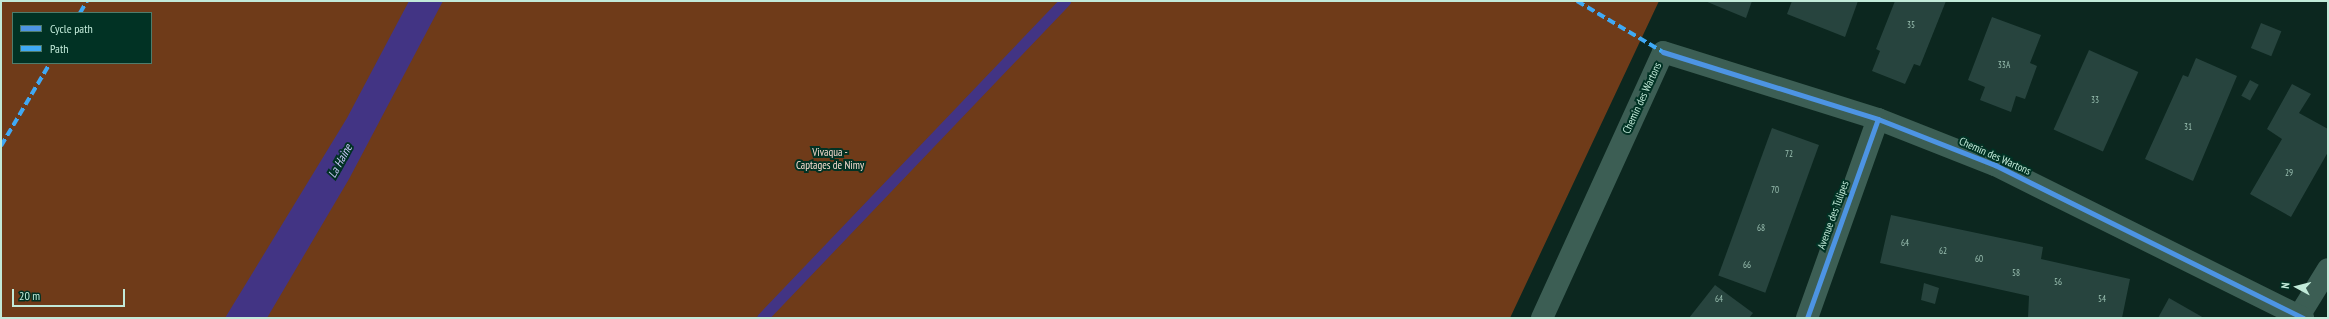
<!DOCTYPE html>
<style>
body{margin:0}
#map{position:relative;width:2329px;height:319px;overflow:hidden;background:#0c271f;font-family:"PT Sans Narrow",sans-serif}
div>[style]{position:absolute}
.green>*{inset:0;background:#6f3b19}
.water>*{inset:0;background:#423484}
.stream>*{height:11px;margin:-5.5px;padding:0 5.5px;transform-origin:5.5px;border-radius:5.5px;background:#423484}
.building>*{inset:0;background:#27443e;transform-origin:0 0}
.service>*{height:22px;margin:-11px;padding:0 11px;transform-origin:11px;border-radius:11px;background:#3c5e54}
.minor>*{height:22px;margin:-11px;padding:0 11px;transform-origin:11px;border-radius:11px;background:#3c5e54}
.quiet>*{height:4px;margin-top:-2px;transform-origin:0;background:repeating-linear-gradient(90deg,#3fa9f5 0 8px,transparent 0 12px)}
.cycleway>*{height:5px;margin:-2.5px;padding:0 2.5px;transform-origin:2.5px;border-radius:2.5px;background:#4d94e3}
span{translate:-50% -50%;white-space:nowrap;text-align:center;line-height:1.15;-webkit-text-stroke:4px #013224;paint-order:stroke}
.number-label{font-size:9px;color:#9bc0b2}
.number-label span{-webkit-text-stroke-width:0}
.street-label{font-size:11px;color:#c2ead9}
.park-label{font-size:11px;color:#f8ddd1}
.water-label{font-size:12px;color:#cdcafb;font-style:italic}
.frame{position:absolute;inset:0;border:2px solid #c2ead9;pointer-events:none}
.legend{position:absolute;left:12px;top:12px;width:140px;height:52px;box-sizing:border-box;background:#013224;border:1px solid #4e7c6c;margin:0;padding:5px 7px;list-style:none;font-size:12px;color:#c2ead9}
.legend li{display:flex;align-items:center;gap:8px;height:20px}
.legend b{width:20px;border:1px solid #4e7c6c}
.north{position:absolute;left:2277px;top:267px;width:40px;height:40px;-webkit-text-stroke:3px #013224;paint-order:stroke;rotate:277deg;font-size:11px;font-weight:700;line-height:16px;text-align:center;color:#c2ead9}
.north::after{content:'';display:block;margin:auto;width:14px;height:18px;background:#c2ead9;clip-path:polygon(50% 0,100% 100%,50% 72%,0 100%)}
.scale{position:absolute;left:12px;top:289px;width:113px;height:18px;box-sizing:border-box;border:2px solid #c2ead9;border-top:0;padding-left:5px;font-size:12px;line-height:14px;white-space:nowrap;color:#c2ead9;-webkit-text-stroke:3px #013224;paint-order:stroke}
</style>
<div id="map">
<div class="green">
<div style="clip-path:polygon(evenodd,1px 1px,1659px 1px,1510px 318px,1px 318px,1px 1px,13px 13px,151px 13px,151px 63px,13px 63px,13px 13px)"></div>
</div>
<div class="water">
<div style="clip-path:polygon(409px 1px,443px 1px,349px 179px,267px 318px,225px 318px,347px 118px)"></div>
</div>
<div class="stream">
<div style="left:762px;top:318px;width:439px;rotate:-46.3deg"></div>
</div>
<div class="building">
<div style="clip-path:polygon(1705px 1px,1752px 1px,1746px 18px)"></div>
<div style="clip-path:polygon(1792px 1px,1858px 1px,1845px 37px,1787px 14px)"></div>
<div style="clip-path:polygon(1895px 1px,1946px 1px,1920px 66px,1914px 64px,1905px 84px,1872px 71px,1880px 51px,1876px 49px)"></div>
<div style="clip-path:polygon(1992px 17px,2041px 35px,2030px 63px,2037px 66px,2025px 99px,2016px 96px,2011px 112px,1980px 100px,1985px 87px,1968px 80px)"></div>
<div style="left:2261px;top:23px;width:22px;height:27px;rotate:22deg"></div>
<div style="left:2089px;top:50px;width:54px;height:87px;rotate:24deg"></div>
<div style="clip-path:polygon(2196px 58px,2237px 76px,2193px 181px,2145px 159px,2183px 75px,2188px 77px)"></div>
<div style="left:2250px;top:80px;width:10px;height:18px;rotate:29deg"></div>
<div style="clip-path:polygon(2292px 84px,2311px 94px,2299px 113px,2328px 129px,2328px 152px,2291px 217px,2250px 194px,2282px 139px,2267px 129px)"></div>
<div style="left:1772px;top:128px;width:50px;height:157px;rotate:20deg"></div>
<div style="clip-path:polygon(1891px 215px,2043px 247px,2041px 259px,2130px 279px,2122px 318px,2028px 318px,2029px 296px,1880px 263px)"></div>
<div style="clip-path:polygon(1924px 283px,1939px 288px,1935px 304px,1921px 300px)"></div>
<div style="clip-path:polygon(1715px 285px,1753px 313px,1749px 318px,1689px 318px)"></div>
<div style="clip-path:polygon(2169px 298px,2204px 318px,2158px 318px)"></div>
</div>
<div class="service">
<div style="left:2299px;top:316px;width:55px;rotate:-58.3deg"></div>
<div style="left:1542px;top:318px;width:292px;rotate:-65.5deg"></div>
</div>
<div class="minor">
<div style="left:1663px;top:52px;width:225px;rotate:17.3deg"></div>
<div style="left:1878px;top:119px;width:126px;rotate:21.5deg"></div>
<div style="left:1995px;top:165px;width:344px;rotate:26.4deg"></div>
<div style="left:1807px;top:318px;width:211px;rotate:-70.4deg"></div>
</div>
<div class="quiet">
<div style="left:1577px;top:1px;width:100px;rotate:30.7deg"></div>
<div style="left:80px;top:13px;width:14px;rotate:-60deg"></div>
<div style="left:1px;top:146px;width:96px;rotate:-59.4deg"></div>
</div>
<div class="cycleway">
<div style="left:1663px;top:52px;width:225px;rotate:17.3deg"></div>
<div style="left:1878px;top:119px;width:126px;rotate:21.5deg"></div>
<div style="left:1995px;top:165px;width:344px;rotate:26.4deg"></div>
<div style="left:1807px;top:318px;width:211px;rotate:-70.4deg"></div>
</div>
<div class="number-label">
<span style="left:1911px;top:25px">35</span>
<span style="left:2004px;top:65px">33A</span>
<span style="left:2095px;top:100px">33</span>
<span style="left:2188px;top:127px">31</span>
<span style="left:1789px;top:154px">72</span>
<span style="left:2289px;top:173px">29</span>
<span style="left:1775px;top:190px">70</span>
<span style="left:1761px;top:228px">68</span>
<span style="left:1905px;top:243px">64</span>
<span style="left:1943px;top:251px">62</span>
<span style="left:1979px;top:259px">60</span>
<span style="left:1747px;top:265px">66</span>
<span style="left:2016px;top:273px">58</span>
<span style="left:2058px;top:282px">56</span>
<span style="left:1719px;top:299px">64</span>
<span style="left:2102px;top:299px">54</span>
</div>
<div class="street-label">
<span style="left:1642px;top:98px;rotate:-65deg">Chemin des Wartons</span>
<span style="left:1995px;top:156px;rotate:24deg">Chemin des Wartons</span>
<span style="left:1833px;top:215px;rotate:-70deg">Avenue des Tulipes</span>
</div>
<div class="park-label">
<span style="left:830px;top:159px">Vivaqua -<br>Captages de Nimy</span>
</div>
<div class="water-label">
<span style="left:340px;top:161px;rotate:-61deg">La Haine</span>
</div>
<div class="frame"></div>
<ul class="legend">
<li><b style="height:5px;background:#4d94e3"></b>Cycle path</li>
<li><b style="height:5px;background:#3fa9f5"></b>Path</li>
</ul>
<div class="north">N</div>
<div class="scale">20 m</div>
</div>
